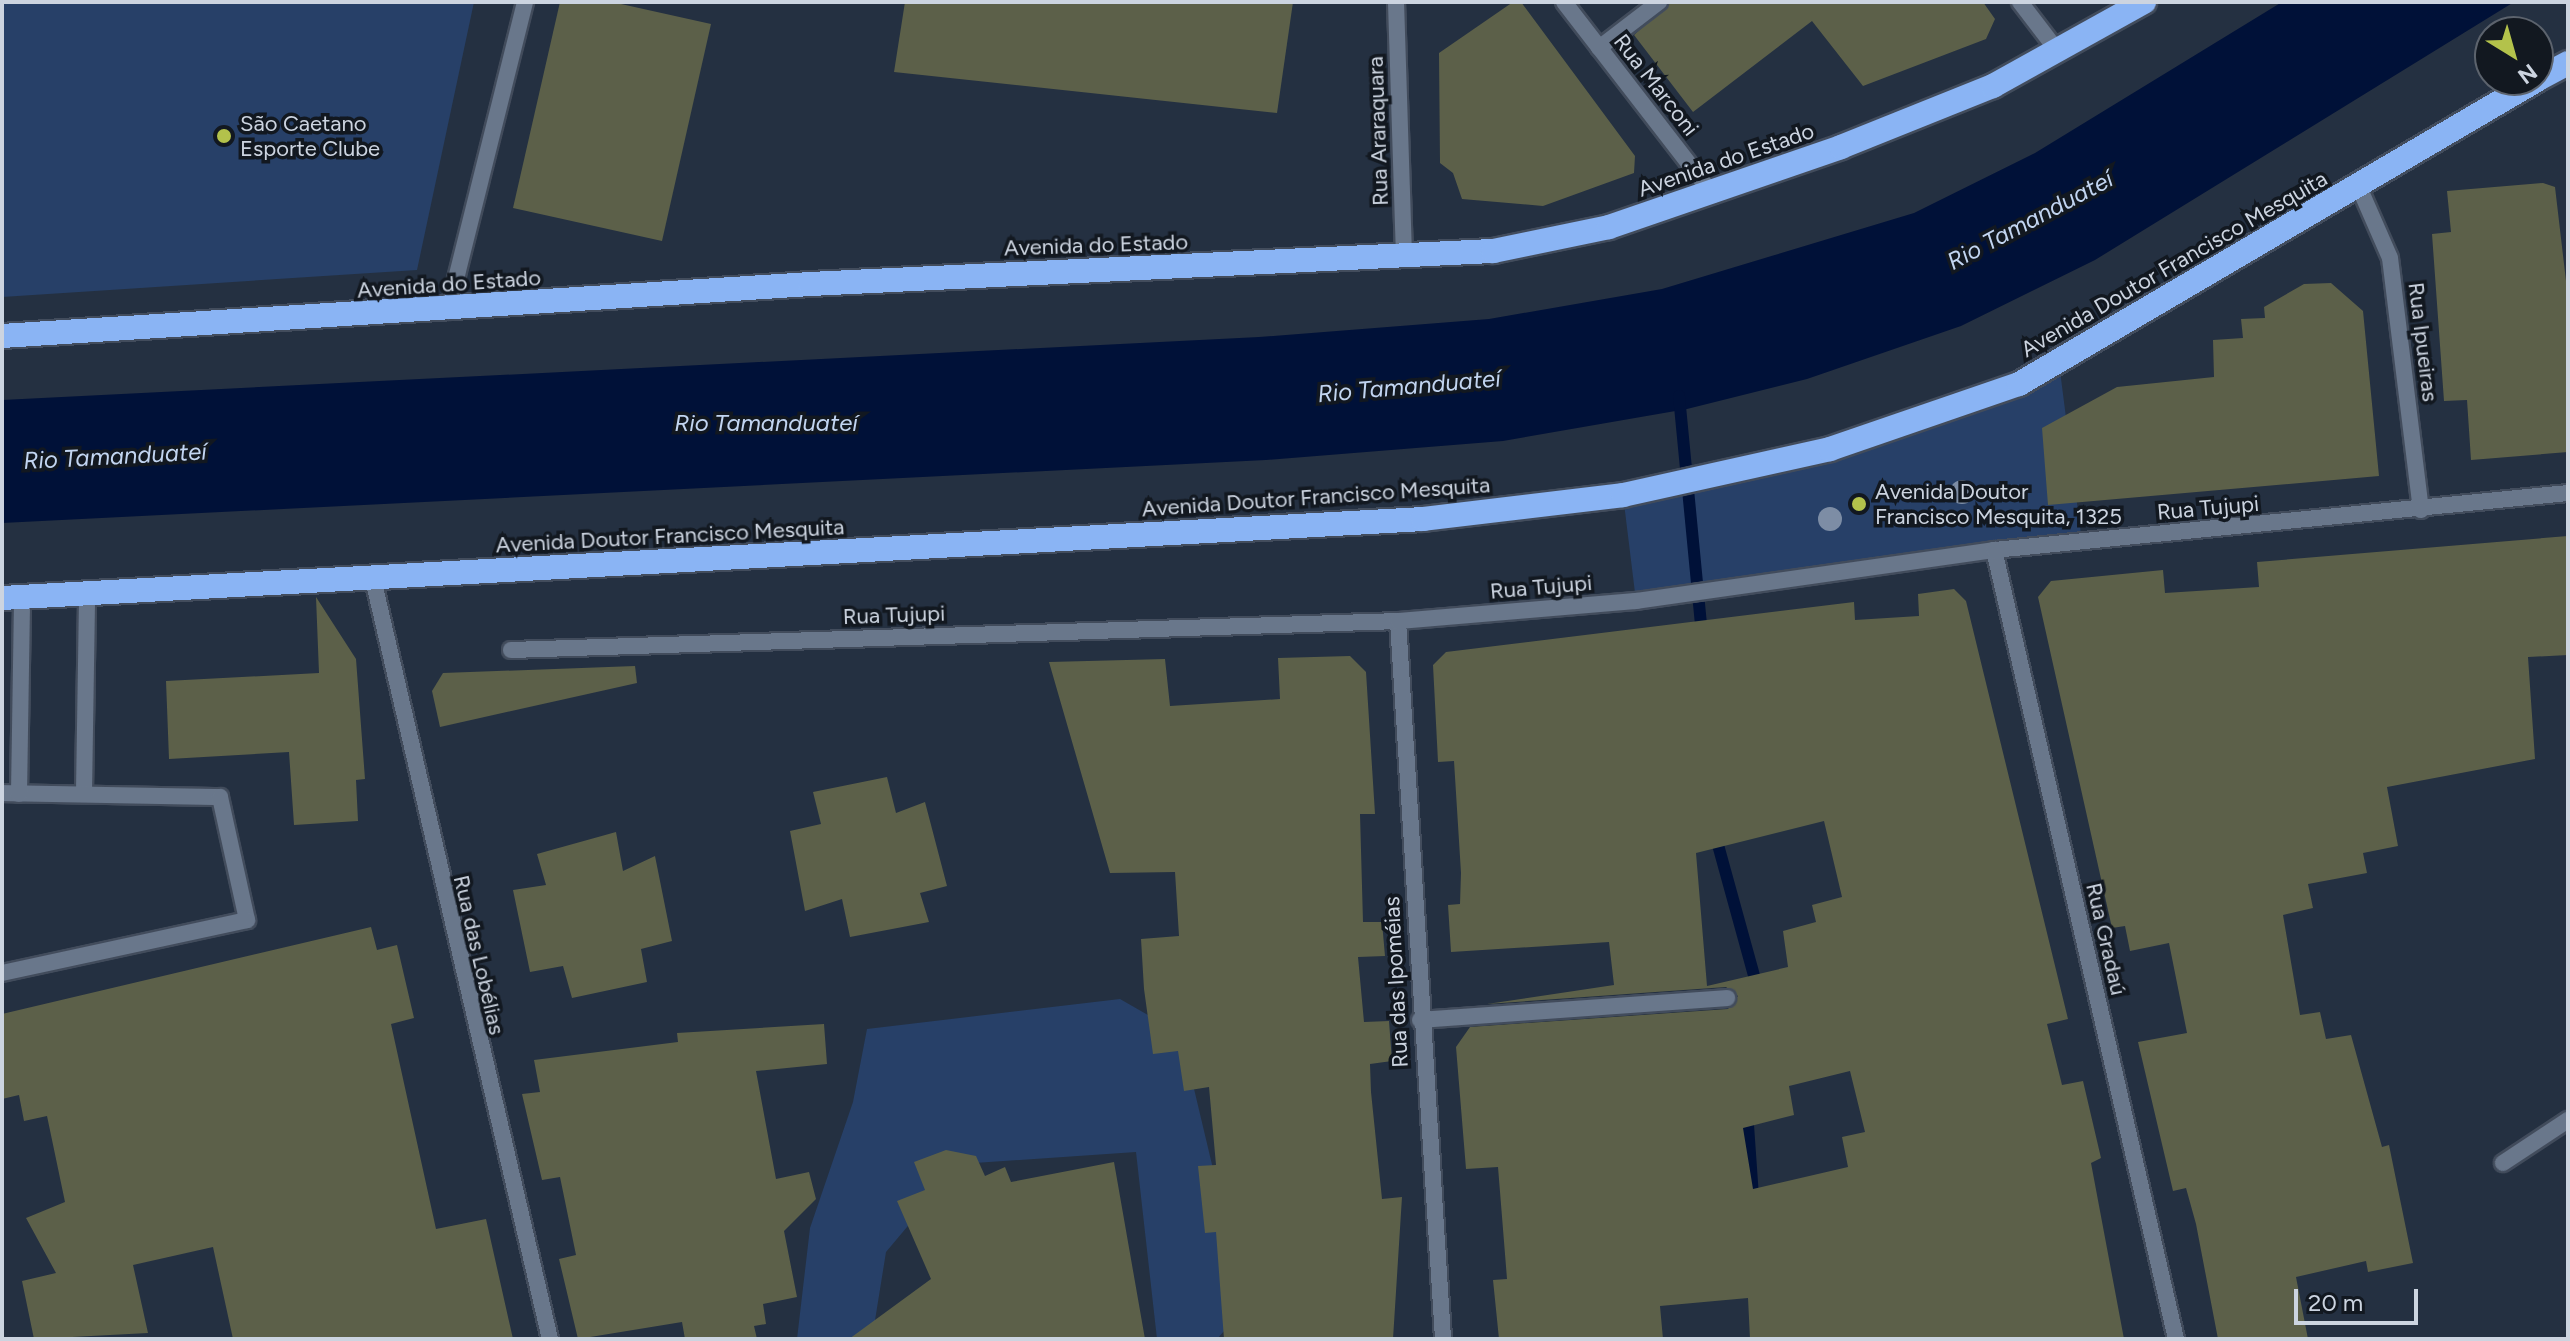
<!DOCTYPE html>
<meta charset="utf-8">
<style>
body{margin:0}
#map{position:relative;width:2570px;height:1341px;overflow:hidden;background:#243041;font-family:Figtree,sans-serif}
div>[style]{position:absolute}
.green>*{inset:0;background:#274068}
.water>*{inset:0;background:#001138}
.stream>*{height:12px;margin:-6px;padding:0 6px;transform-origin:6px;border-radius:6px;background:#001138}
.building>*{inset:0;background:#5c6049}
.roads{filter:drop-shadow(2px 0 #424c5c) drop-shadow(-2px 0 #424c5c) drop-shadow(0 2px #424c5c) drop-shadow(0 -2px #424c5c)}
.lane>*{height:16px;margin:-8px;padding:0 8px;transform-origin:8px;border-radius:8px;background:#69778b}
.street>*{height:16px;margin:-8px;padding:0 8px;transform-origin:8px;border-radius:8px;background:#69778b}
.highway>*{height:24px;margin:-12px;padding:0 12px;transform-origin:12px;border-radius:12px;background:#8ab4f4}
.trees>*{width:24px;height:24px;margin:-12px;border-radius:50%;background:#7d8da5}
.dots>*{width:22px;height:22px;translate:-50% -50%;box-sizing:border-box;border:4px solid #121820;border-radius:50%}
span{translate:-50% -50%;white-space:nowrap;text-align:center;line-height:1.15;-webkit-text-stroke:7px #121820;paint-order:stroke}
.street-label{font-size:22px;color:#ccd4e0}
.poi-label{font-size:22px;color:#ccd4e0}
.left{translate:0 -50%;text-align:left}
.water-label{font-size:24px;color:#c2d5f1;font-style:italic}
.frame{position:absolute;inset:0;border:4px solid #ccd4e0;pointer-events:none}
.north{position:absolute;left:2474px;top:16px;width:80px;height:80px;box-sizing:border-box;background:#121820;border:2px solid #5c636d;border-radius:50%;rotate:143deg;font-size:22px;font-weight:700;line-height:32px;text-align:center;color:#ccd4e0}
.north::after{content:'';display:block;margin:auto;width:28px;height:36px;background:#b3c24b;clip-path:polygon(50% 0,100% 100%,50% 72%,0 100%)}
.scale{position:absolute;left:2294px;top:1289px;width:124px;height:36px;box-sizing:border-box;border:4px solid #ccd4e0;border-top:0;padding-left:10px;font-size:24px;line-height:28px;white-space:nowrap;color:#ccd4e0;-webkit-text-stroke:6px #121820;paint-order:stroke}
</style>
<div id="map">
<div class="green">
<div style="clip-path:polygon(2px 2px,474px 2px,417px 270px,2px 297px)"></div>
<div style="clip-path:polygon(2059px 363px,2082px 542px,1636px 601px,1623px 495px,1831px 449px)"></div>
<div style="clip-path:polygon(1120px 999px,1181px 1034px,1214px 1173px,1225px 1330px,1217px 1339px,1157px 1339px,1136px 1152px,960px 1164px,886px 1252px,872px 1339px,797px 1339px,810px 1228px,853px 1102px,867px 1029px)"></div>
</div>
<div class="water">
<div style="clip-path:polygon(2282px 2px,2514px 2px,2095px 260px,1961px 326px,1807px 379px,1687px 409px,1503px 441px,1266px 460px,2px 523px,2px 400px,1259px 337px,1489px 319px,1662px 289px,1914px 213px,2035px 153px)"></div>
</div>
<div class="stream">
<div style="left:1679px;top:396px;width:242px;rotate:84.5deg"></div>
<div style="left:1715px;top:834px;width:162px;rotate:74.6deg"></div>
<div style="left:1747px;top:1111px;width:85px;rotate:86deg"></div>
</div>
<div class="building">
<div style="clip-path:polygon(560px 2px,612px 2px,711px 24px,662px 241px,513px 208px)"></div>
<div style="clip-path:polygon(905px 2px,1293px 2px,1277px 113px,894px 72px)"></div>
<div style="clip-path:polygon(1513px 2px,1521px 2px,1635px 156px,1634px 173px,1543px 206px,1462px 199px,1453px 173px,1440px 163px,1439px 53px)"></div>
<div style="clip-path:polygon(1670px 2px,1983px 2px,1995px 19px,1986px 39px,1863px 86px,1812px 21px,1693px 112px,1634px 35px)"></div>
<div style="clip-path:polygon(2543px 183px,2555px 187px,2568px 298px,2568px 452px,2471px 460px,2467px 400px,2444px 401px,2432px 234px,2451px 232px,2447px 191px)"></div>
<div style="clip-path:polygon(2331px 283px,2363px 311px,2379px 476px,2048px 505px,2042px 428px,2117px 387px,2214px 377px,2213px 340px,2243px 338px,2241px 319px,2265px 318px,2264px 307px,2304px 284px)"></div>
<div style="clip-path:polygon(2568px 536px,2568px 655px,2528px 657px,2535px 759px,2387px 787px,2398px 846px,2363px 853px,2367px 873px,2308px 884px,2313px 908px,2283px 915px,2300px 1015px,2320px 1012px,2326px 1039px,2351px 1035px,2382px 1147px,2389px 1145px,2413px 1263px,2368px 1272px,2366px 1261px,2296px 1277px,2308px 1339px,2218px 1339px,2196px 1224px,2186px 1188px,2173px 1191px,2138px 1042px,2187px 1033px,2169px 943px,2130px 951px,2125px 926px,2112px 928px,2038px 597px,2051px 581px,2163px 570px,2165px 593px,2259px 587px,2257px 562px)"></div>
<div style="clip-path:polygon(evenodd,1954px 589px,1966px 601px,2068px 1019px,2047px 1024px,2062px 1085px,2083px 1081px,2101px 1158px,2091px 1163px,2124px 1339px,1750px 1339px,1748px 1298px,1660px 1306px,1663px 1339px,1499px 1339px,1493px 1280px,1507px 1279px,1498px 1167px,1466px 1169px,1456px 1047px,1470px 1027px,1728px 1009px,1738px 996px,1726px 987px,1487px 1004px,1614px 985px,1609px 942px,1451px 952px,1448px 905px,1460px 904px,1461px 873px,1454px 761px,1438px 762px,1433px 665px,1446px 652px,1854px 602px,1855px 620px,1919px 616px,1918px 594px,1954px 589px,1824px 821px,1842px 897px,1812px 905px,1816px 922px,1783px 931px,1788px 967px,1707px 986px,1696px 853px,1824px 821px,1954px 589px,1850px 1071px,1865px 1132px,1842px 1137px,1848px 1167px,1753px 1189px,1743px 1128px,1794px 1115px,1789px 1086px,1850px 1071px)"></div>
<div style="clip-path:polygon(316px 597px,356px 659px,365px 779px,356px 780px,358px 821px,294px 825px,289px 752px,169px 759px,166px 681px,319px 673px)"></div>
<div style="clip-path:polygon(1350px 656px,1366px 672px,1375px 814px,1360px 814px,1363px 922px,1382px 922px,1385px 956px,1358px 957px,1364px 1022px,1389px 1021px,1392px 1061px,1370px 1064px,1371px 1092px,1382px 1199px,1402px 1197px,1393px 1339px,1224px 1339px,1216px 1232px,1205px 1233px,1198px 1166px,1216px 1165px,1209px 1087px,1184px 1091px,1178px 1051px,1153px 1054px,1144px 989px,1141px 939px,1179px 936px,1175px 872px,1110px 873px,1049px 662px,1165px 659px,1170px 706px,1280px 699px,1278px 658px)"></div>
<div style="clip-path:polygon(635px 666px,637px 683px,440px 727px,432px 691px,443px 673px)"></div>
<div style="clip-path:polygon(887px 777px,896px 813px,925px 802px,947px 886px,920px 893px,929px 922px,850px 937px,842px 899px,805px 911px,790px 831px,821px 824px,813px 792px)"></div>
<div style="clip-path:polygon(616px 832px,623px 871px,655px 856px,672px 941px,641px 949px,647px 982px,572px 998px,563px 966px,530px 972px,513px 890px,546px 885px,537px 854px)"></div>
<div style="clip-path:polygon(371px 927px,377px 950px,397px 945px,414px 1018px,391px 1024px,436px 1229px,486px 1219px,513px 1339px,233px 1339px,213px 1247px,133px 1265px,148px 1333px,34px 1339px,22px 1281px,56px 1273px,26px 1218px,65px 1202px,47px 1116px,24px 1121px,19px 1095px,2px 1099px,2px 1014px)"></div>
<div style="clip-path:polygon(824px 1024px,827px 1064px,756px 1071px,776px 1179px,809px 1172px,816px 1199px,784px 1231px,797px 1297px,763px 1304px,766px 1324px,754px 1326px,757px 1339px,685px 1339px,682px 1322px,578px 1339px,559px 1259px,576px 1255px,560px 1177px,542px 1180px,522px 1094px,540px 1092px,534px 1060px,678px 1042px,677px 1033px)"></div>
<div style="clip-path:polygon(946px 1150px,976px 1156px,985px 1176px,1005px 1167px,1011px 1182px,1114px 1162px,1145px 1339px,849px 1339px,931px 1279px,897px 1201px,925px 1190px,914px 1162px)"></div>
</div>
<div class="roads">
<div class="lane">
<div style="left:1599px;top:48px;width:76px;rotate:-37.5deg"></div>
<div style="left:84px;top:792px;width:199px;rotate:-89.1deg"></div>
<div style="left:2px;top:793px;width:218px;rotate:1.1deg"></div>
<div style="left:220px;top:797px;width:126px;rotate:77.6deg"></div>
<div style="left:247px;top:920px;width:251px;rotate:167.8deg"></div>
<div style="left:19px;top:794px;width:197px;rotate:-89.1deg"></div>
<div style="left:1420px;top:1020px;width:308px;rotate:-4.1deg"></div>
</div>
<div class="street">
<div style="left:1396px;top:2px;width:256px;rotate:88.2deg"></div>
<div style="left:1564px;top:2px;width:244px;rotate:52.3deg"></div>
<div style="left:2020px;top:2px;width:64px;rotate:52.6deg"></div>
<div style="left:2359px;top:187px;width:77px;rotate:66.4deg"></div>
<div style="left:2390px;top:258px;width:254px;rotate:83deg"></div>
<div style="left:448px;top:311px;width:318px;rotate:-76deg"></div>
<div style="left:1994px;top:550px;width:810px;rotate:77.01deg"></div>
<div style="left:373px;top:579px;width:780px;rotate:76.89deg"></div>
<div style="left:1398px;top:621px;width:719px;rotate:86.41deg"></div>
<div style="left:511px;top:650px;width:887px;rotate:-1.87deg"></div>
<div style="left:1398px;top:621px;width:239px;rotate:-4.8deg"></div>
<div style="left:1636px;top:601px;width:362px;rotate:-8.1deg"></div>
<div style="left:1994px;top:550px;width:577px;rotate:-5.67deg"></div>
<div style="left:2503px;top:1163px;width:78px;rotate:-33.5deg"></div>
</div>
<div class="highway">
<div style="left:2538px;top:79px;width:34px;rotate:-28deg"></div>
<div style="left:2px;top:336px;width:810px;rotate:-3.68deg"></div>
<div style="left:810px;top:284px;width:684px;rotate:-2.77deg"></div>
<div style="left:1493px;top:251px;width:118px;rotate:-11.7deg"></div>
<div style="left:1609px;top:227px;width:245px;rotate:-19deg"></div>
<div style="left:1841px;top:147px;width:164px;rotate:-21.9deg"></div>
<div style="left:1993px;top:86px;width:173px;rotate:-29.1deg"></div>
<div style="left:2px;top:598px;width:1423px;rotate:-3.18deg"></div>
<div style="left:1423px;top:519px;width:201px;rotate:-6.8deg"></div>
<div style="left:1623px;top:495px;width:212px;rotate:-12.5deg"></div>
<div style="left:1830px;top:449px;width:200px;rotate:-19deg"></div>
<div style="left:2019px;top:384px;width:601px;rotate:-30.41deg"></div>
</div>
</div>
<div class="trees">
<div style="left:1962px;top:492px"></div>
<div style="left:1830px;top:519px"></div>
</div>
<div class="dots">
<div style="left:224px;top:136px;background:#b3c24b"></div>
<div style="left:1859px;top:504px;background:#b3c24b"></div>
</div>
<div class="street-label">
<span style="left:1656px;top:85px;rotate:52deg">Rua Marconi</span>
<span style="left:1378px;top:131px;rotate:-92deg">Rua Araraquara</span>
<span style="left:1726px;top:160px;rotate:-19deg">Avenida do Estado</span>
<span style="left:1096px;top:245px;rotate:-2deg">Avenida do Estado</span>
<span style="left:2174px;top:264px;rotate:-30deg">Avenida Doutor Francisco Mesquita</span>
<span style="left:449px;top:284px;rotate:-4deg">Avenida do Estado</span>
<span style="left:2423px;top:342px;rotate:83deg">Rua Ipueiras</span>
<span style="left:1316px;top:497px;rotate:-4deg">Avenida Doutor Francisco Mesquita</span>
<span style="left:2208px;top:508px;rotate:-5deg">Rua Tujupi</span>
<span style="left:670px;top:536px;rotate:-3deg">Avenida Doutor Francisco Mesquita</span>
<span style="left:1541px;top:587px;rotate:-5deg">Rua Tujupi</span>
<span style="left:894px;top:615px;rotate:-2deg">Rua Tujupi</span>
<span style="left:2106px;top:939px;rotate:77deg">Rua Gradaú</span>
<span style="left:479px;top:955px;rotate:77deg">Rua das Lobélias</span>
<span style="left:1396px;top:982px;rotate:-93deg">Rua das Ipoméias</span>
</div>
<div class="poi-label">
<span class="left" style="left:240px;top:136px">São Caetano<br>Esporte Clube</span>
<span class="left" style="left:1875px;top:504px">Avenida Doutor<br>Francisco Mesquita, 1325</span>
</div>
<div class="water-label">
<span style="left:2030px;top:220px;rotate:-28deg">Rio Tamanduateí</span>
<span style="left:1409px;top:386px;rotate:-5deg">Rio Tamanduateí</span>
<span style="left:766px;top:423px">Rio Tamanduateí</span>
<span style="left:115px;top:456px;rotate:-3deg">Rio Tamanduateí</span>
</div>
<div class="frame"></div>
<div class="north">N</div>
<div class="scale">20 m</div>
</div>
